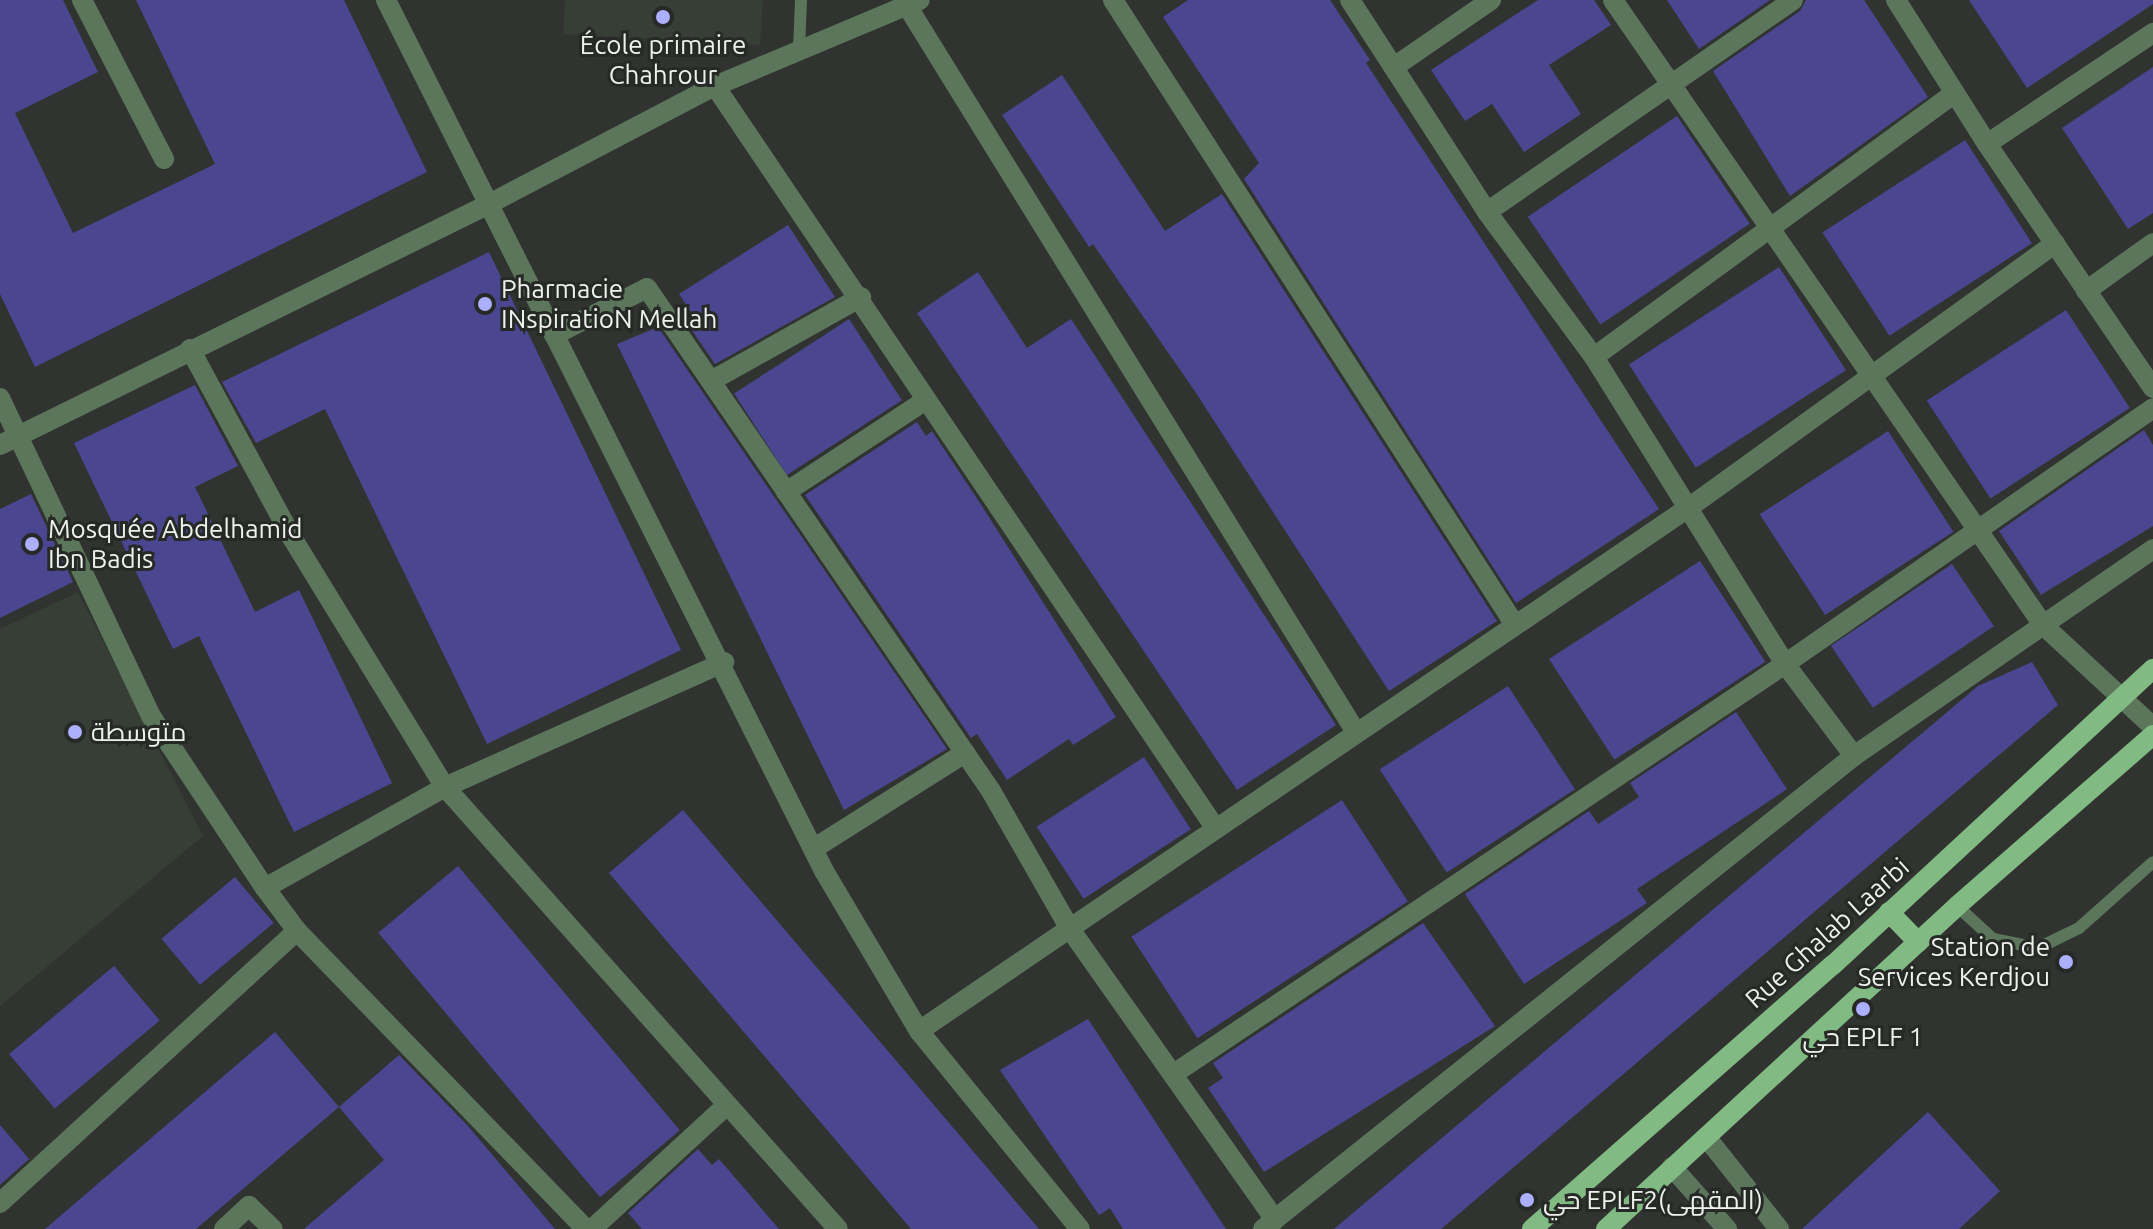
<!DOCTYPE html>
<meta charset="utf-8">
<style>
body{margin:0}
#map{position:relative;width:2153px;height:1229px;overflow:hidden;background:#303330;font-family:Ubuntu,Cairo,sans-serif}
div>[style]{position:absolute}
.built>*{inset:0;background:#363e36}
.building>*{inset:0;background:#4a4790;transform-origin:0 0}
.service>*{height:12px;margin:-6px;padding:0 6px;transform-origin:6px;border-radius:6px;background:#5b765b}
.minor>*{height:20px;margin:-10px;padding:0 10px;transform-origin:10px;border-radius:10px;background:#5b765b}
.tertiary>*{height:20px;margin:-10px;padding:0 10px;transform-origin:10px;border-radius:10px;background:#5b765b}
.primary>*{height:20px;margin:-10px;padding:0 10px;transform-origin:10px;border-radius:10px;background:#81ba82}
.dots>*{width:22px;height:22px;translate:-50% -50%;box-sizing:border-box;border:4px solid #262926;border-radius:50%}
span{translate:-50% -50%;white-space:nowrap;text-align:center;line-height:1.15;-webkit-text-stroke:6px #262926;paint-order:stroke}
.poi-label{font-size:26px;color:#eef0ee}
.left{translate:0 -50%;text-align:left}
.right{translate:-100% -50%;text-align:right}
.street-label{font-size:26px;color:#eef0ee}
</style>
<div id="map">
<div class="built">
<div style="clip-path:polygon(565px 0,763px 0,760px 45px,563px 34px)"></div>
<div style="clip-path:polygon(78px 592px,203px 836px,0 1006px,0 629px)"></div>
</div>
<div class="building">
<div style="clip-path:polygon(0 0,63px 0,98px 72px,15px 113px,73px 233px,215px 164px,136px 0,344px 0,427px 172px,35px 367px,0 294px)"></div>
<div style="clip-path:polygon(1188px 0,1330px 0,1370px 60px,1366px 63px,1659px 509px,1516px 603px,1244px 179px,1259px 163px,1163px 17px)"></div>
<div style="clip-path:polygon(1538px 0,1594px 0,1611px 25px,1549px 65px,1581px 114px,1524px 152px,1492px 104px,1465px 121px,1431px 70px)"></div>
<div style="clip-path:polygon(1667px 0,1770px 0,1699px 49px)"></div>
<div style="clip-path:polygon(1806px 0,1864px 0,1928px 97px,1790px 196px,1713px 71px,1800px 11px)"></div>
<div style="clip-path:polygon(1969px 0,2153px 0,2153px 4px,2027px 88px)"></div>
<div style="clip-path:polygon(2153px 67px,2153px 213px,2128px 229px,2062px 128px)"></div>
<div style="clip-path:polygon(1062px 75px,1165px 231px,1222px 194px,1497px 621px,1389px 691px,1194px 390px,1093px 244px,1089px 247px,1002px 115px)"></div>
<div style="left:1677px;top:116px;width:130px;height:180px;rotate:56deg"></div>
<div style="left:1965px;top:140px;width:123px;height:170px;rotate:57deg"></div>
<div style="clip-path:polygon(788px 225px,835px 297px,715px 364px,682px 316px,691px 312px,679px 294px)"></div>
<div style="clip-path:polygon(489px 252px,681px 650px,487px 744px,325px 409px,256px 443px,222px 382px)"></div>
<div style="left:1779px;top:267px;width:123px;height:179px;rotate:57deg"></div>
<div style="clip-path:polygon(978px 272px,1027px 348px,1071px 319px,1336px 725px,1237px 790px,917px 313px)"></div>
<div style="left:2066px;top:310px;width:117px;height:166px;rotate:57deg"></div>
<div style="left:849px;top:319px;width:97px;height:137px;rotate:57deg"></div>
<div style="clip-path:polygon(658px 327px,947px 749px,844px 810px,617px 344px)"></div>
<div style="clip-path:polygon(195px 385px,238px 466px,195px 487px,255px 612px,299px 590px,392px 783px,294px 832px,199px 636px,173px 649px,74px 443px)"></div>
<div style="clip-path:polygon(917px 422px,926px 436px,932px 431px,980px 503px,1116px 717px,1073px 745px,1069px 739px,1007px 780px,977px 734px,971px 738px,805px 495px)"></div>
<div style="clip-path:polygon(2144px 430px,2153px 445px,2153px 526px,2041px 595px,1999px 531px)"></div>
<div style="left:1888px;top:431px;width:120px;height:153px;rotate:57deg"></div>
<div style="clip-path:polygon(31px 494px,73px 582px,0 618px,0 509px)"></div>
<div style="left:1700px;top:561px;width:120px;height:180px;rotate:57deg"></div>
<div style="left:1952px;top:564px;width:75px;height:146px;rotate:56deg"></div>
<div style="clip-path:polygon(2032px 662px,2058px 705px,1441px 1229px,1334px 1229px,1978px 686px)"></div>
<div style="left:1508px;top:686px;width:123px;height:153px;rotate:57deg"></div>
<div style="clip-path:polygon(1736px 712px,1787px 789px,1637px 889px,1647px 903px,1524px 984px,1465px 894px,1589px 811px,1598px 824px,1639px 797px,1630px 783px)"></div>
<div style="left:1144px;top:757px;width:86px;height:128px;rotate:57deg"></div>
<div style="left:1342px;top:800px;width:121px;height:251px;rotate:57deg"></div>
<div style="clip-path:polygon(683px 810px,1001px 1184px,1039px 1229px,911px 1229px,609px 873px)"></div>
<div style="left:458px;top:866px;width:345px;height:104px;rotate:50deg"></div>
<div style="left:235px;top:877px;width:60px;height:96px;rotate:50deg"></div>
<div style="clip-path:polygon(1423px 923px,1495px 1026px,1264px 1172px,1208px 1088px,1223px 1078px,1213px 1063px)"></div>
<div style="left:114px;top:966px;width:71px;height:137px;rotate:50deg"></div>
<div style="clip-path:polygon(1088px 1019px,1181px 1161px,1226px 1229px,1123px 1229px,1110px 1208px,1099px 1215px,1000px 1070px)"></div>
<div style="clip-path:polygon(275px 1032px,339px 1107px,196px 1229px,45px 1229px)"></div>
<div style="clip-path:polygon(399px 1055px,468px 1126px,555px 1229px,304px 1229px,384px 1160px,339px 1107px)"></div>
<div style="clip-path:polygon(1928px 1112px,2000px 1191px,1959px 1229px,1802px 1229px)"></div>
<div style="clip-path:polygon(0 1125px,29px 1159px,0 1185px)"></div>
<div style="clip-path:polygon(698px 1149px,712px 1165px,719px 1159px,779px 1229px,642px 1229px,628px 1213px)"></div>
</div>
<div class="service">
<div style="left:799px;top:50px;width:50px;rotate:-87.7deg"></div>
<div style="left:1957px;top:906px;width:49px;rotate:42.5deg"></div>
<div style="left:1993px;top:939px;width:46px;rotate:11.3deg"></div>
<div style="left:2038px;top:948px;width:46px;rotate:-26deg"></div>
<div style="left:2079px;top:928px;width:99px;rotate:-41.7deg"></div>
</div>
<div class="minor">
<div style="left:82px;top:0;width:179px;rotate:62.7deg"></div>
<div style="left:1113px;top:0;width:743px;rotate:57.25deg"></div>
<div style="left:1350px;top:0;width:252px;rotate:57.1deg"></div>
<div style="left:1487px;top:212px;width:180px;rotate:53.6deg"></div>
<div style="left:1594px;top:357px;width:362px;rotate:58.1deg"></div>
<div style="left:1785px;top:664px;width:115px;rotate:53.1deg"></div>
<div style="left:1613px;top:0;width:759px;rotate:55.47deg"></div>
<div style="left:2043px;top:625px;width:134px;rotate:-34.6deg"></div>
<div style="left:1896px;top:0;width:170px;rotate:57.7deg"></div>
<div style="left:1987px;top:144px;width:295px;rotate:55.8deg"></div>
<div style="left:906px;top:4px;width:856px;rotate:58.28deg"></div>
<div style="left:1394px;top:67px;width:118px;rotate:-34.6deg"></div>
<div style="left:715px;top:86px;width:896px;rotate:56.01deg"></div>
<div style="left:1987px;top:144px;width:200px;rotate:-33.8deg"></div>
<div style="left:1487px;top:212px;width:372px;rotate:-34.7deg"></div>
<div style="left:2086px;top:291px;width:82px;rotate:-35.6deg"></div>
<div style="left:554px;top:335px;width:104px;rotate:-26.8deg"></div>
<div style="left:647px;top:288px;width:609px;rotate:55.63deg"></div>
<div style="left:991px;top:791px;width:159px;rotate:60.2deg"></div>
<div style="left:1070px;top:929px;width:356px;rotate:54.8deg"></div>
<div style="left:190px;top:349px;width:213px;rotate:61.6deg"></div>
<div style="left:291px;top:536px;width:294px;rotate:58.5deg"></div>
<div style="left:445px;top:787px;width:591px;rotate:48.36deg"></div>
<div style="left:1594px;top:357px;width:446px;rotate:-36.2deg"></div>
<div style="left:711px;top:381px;width:172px;rotate:-29.2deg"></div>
<div style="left:0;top:398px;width:352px;rotate:64.6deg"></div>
<div style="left:151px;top:716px;width:206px;rotate:56.5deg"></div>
<div style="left:265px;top:888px;width:54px;rotate:53.3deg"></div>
<div style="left:297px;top:931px;width:415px;rotate:45.9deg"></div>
<div style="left:0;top:445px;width:543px;rotate:-26.23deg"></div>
<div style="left:487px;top:205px;width:257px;rotate:-27.6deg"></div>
<div style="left:715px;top:86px;width:222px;rotate:-22.8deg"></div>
<div style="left:786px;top:492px;width:168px;rotate:-33.3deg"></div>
<div style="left:813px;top:849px;width:180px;rotate:-32.3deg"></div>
<div style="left:265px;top:888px;width:206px;rotate:-29.3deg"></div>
<div style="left:445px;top:787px;width:306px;rotate:-24.1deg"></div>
<div style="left:919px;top:1031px;width:934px;rotate:-34.22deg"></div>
<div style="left:1691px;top:506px;width:449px;rotate:-35.8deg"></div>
<div style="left:1175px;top:1073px;width:734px;rotate:-33.84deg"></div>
<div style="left:1785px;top:664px;width:448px;rotate:-34.8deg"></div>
<div style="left:1707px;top:1138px;width:116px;rotate:51.6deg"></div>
<div style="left:1672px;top:1167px;width:83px;rotate:48.4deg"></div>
<div style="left:0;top:1203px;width:403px;rotate:-42.5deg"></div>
<div style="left:224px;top:1229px;width:34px;rotate:-43deg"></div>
<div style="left:249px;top:1206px;width:33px;rotate:44deg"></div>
<div style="left:592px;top:1229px;width:183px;rotate:-42.6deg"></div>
<div style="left:1263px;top:1229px;width:757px;rotate:-38.67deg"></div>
<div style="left:1854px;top:756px;width:230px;rotate:-34.7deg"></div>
<div style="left:2043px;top:625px;width:150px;rotate:42.8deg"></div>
</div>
<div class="tertiary">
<div style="left:386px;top:0;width:975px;rotate:63.3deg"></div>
<div style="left:824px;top:871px;width:186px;rotate:59.3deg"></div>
<div style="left:919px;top:1031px;width:255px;rotate:50.9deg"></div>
</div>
<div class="primary">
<div style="left:1889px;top:912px;width:42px;rotate:46deg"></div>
<div style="left:1532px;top:1229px;width:400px;rotate:-41.3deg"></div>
<div style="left:1833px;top:965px;width:436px;rotate:-42.8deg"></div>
<div style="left:1606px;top:1229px;width:477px;rotate:-42.6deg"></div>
<div style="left:1957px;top:906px;width:260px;rotate:-41.1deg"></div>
</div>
<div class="dots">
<div style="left:663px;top:17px;background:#acaffb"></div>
<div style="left:485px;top:304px;background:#acaffb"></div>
<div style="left:32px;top:544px;background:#acaffb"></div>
<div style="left:75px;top:732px;background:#acaffb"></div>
<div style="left:2066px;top:962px;background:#acaffb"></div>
<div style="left:1863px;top:1009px;background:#acaffb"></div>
<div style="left:1527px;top:1200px;background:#acaffb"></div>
</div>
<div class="poi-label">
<span style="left:663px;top:60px">École primaire<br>Chahrour</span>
<span class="left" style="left:501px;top:304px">Pharmacie<br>INspiratioN Mellah</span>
<span class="left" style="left:48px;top:544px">Mosquée Abdelhamid<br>Ibn Badis</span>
<span class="left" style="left:91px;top:732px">متوسطة</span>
<span class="right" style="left:2050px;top:962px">Station de<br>Services Kerdjou</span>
<span style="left:1863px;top:1037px">حي EPLF 1</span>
<span class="left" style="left:1543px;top:1200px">حي EPLF2(المقهى)</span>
</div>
<div class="street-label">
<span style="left:1827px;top:933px;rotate:-42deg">Rue Ghalab Laarbi</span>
</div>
</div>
